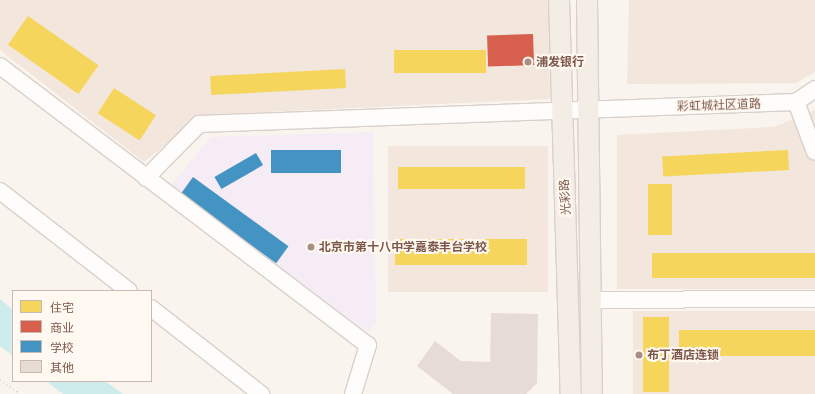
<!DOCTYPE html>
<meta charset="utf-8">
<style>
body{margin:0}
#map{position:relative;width:815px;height:394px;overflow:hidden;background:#faf4ee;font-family:"Exo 2","Noto Sans SC",sans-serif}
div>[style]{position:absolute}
.residential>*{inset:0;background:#f3e6dc;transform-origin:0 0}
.education>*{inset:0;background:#f6ecf5}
.water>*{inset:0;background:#cfecec}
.homes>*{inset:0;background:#f6d55c;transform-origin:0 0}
.shops>*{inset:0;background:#d6604d;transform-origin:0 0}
.schools>*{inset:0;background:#4393c3;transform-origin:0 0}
.building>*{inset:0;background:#e7dcd5}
.path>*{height:2px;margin-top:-1px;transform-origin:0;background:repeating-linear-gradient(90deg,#ddd2ce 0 1px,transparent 0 4px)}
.roads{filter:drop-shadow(1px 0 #d9d0cb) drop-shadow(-1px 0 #d9d0cb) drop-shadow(0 1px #d9d0cb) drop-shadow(0 -1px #d9d0cb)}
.minor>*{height:16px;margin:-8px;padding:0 8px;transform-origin:8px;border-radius:8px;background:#fefdfc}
.major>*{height:20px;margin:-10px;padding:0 10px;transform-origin:10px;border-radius:10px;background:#f4ede6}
.dots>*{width:11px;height:11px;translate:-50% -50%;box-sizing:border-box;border:2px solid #fff9f2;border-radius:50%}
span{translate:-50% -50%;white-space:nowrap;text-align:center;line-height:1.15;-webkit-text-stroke:4px #fff9f2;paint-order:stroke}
.poi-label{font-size:12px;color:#7d574a;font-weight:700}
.left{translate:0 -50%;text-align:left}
.street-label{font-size:12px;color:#7d574a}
.legend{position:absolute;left:12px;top:290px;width:140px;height:92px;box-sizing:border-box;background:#fff9f2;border:1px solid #cbb8af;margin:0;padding:5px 7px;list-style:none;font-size:12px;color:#7d574a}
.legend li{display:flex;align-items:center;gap:8px;height:20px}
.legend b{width:20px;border:1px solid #cbb8af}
</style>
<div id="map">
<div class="residential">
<div style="clip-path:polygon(0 0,548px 0,550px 99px,201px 115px,144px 162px,0 50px)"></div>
<div style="clip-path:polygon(629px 0,815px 0,815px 72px,796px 83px,627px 84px)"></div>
<div style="clip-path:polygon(815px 110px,815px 289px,617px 289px,617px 135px,774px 127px)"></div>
<div style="left:388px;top:146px;width:160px;height:146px"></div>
<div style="left:633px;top:311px;width:182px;height:83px"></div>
</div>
<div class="education">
<div style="clip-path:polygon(373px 132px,376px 306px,376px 324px,370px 331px,360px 329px,168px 188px,211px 137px)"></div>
</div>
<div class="water">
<div style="clip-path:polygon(0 299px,13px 310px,13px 356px,0 346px)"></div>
<div style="clip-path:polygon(46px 381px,105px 381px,123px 394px,63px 394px)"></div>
</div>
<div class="homes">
<div style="left:28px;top:16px;width:86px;height:35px;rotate:35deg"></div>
<div style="left:394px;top:50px;width:92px;height:23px"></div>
<div style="left:345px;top:69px;width:19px;height:135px;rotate:87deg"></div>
<div style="left:114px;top:88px;width:50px;height:30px;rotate:33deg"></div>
<div style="left:788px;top:150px;width:20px;height:126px;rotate:87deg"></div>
<div style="left:398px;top:167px;width:127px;height:22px"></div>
<div style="left:648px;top:184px;width:24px;height:51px"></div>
<div style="left:395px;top:239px;width:132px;height:26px"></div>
<div style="left:815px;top:253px;width:25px;height:163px;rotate:90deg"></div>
<div style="left:643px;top:317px;width:26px;height:75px"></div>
<div style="left:815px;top:330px;width:26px;height:136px;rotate:90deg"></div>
</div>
<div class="shops">
<div style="left:533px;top:34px;width:31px;height:46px;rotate:88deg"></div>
</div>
<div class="schools">
<div style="left:341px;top:150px;width:23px;height:70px;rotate:90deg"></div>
<div style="left:256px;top:153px;width:14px;height:48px;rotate:60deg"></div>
<div style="left:193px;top:177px;width:118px;height:21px;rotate:36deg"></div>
</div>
<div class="building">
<div style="clip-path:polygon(491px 313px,538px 314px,537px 383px,526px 394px,453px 394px,417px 366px,435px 341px,461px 361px,490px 362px)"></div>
</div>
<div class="path">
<div style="left:0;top:380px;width:24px;rotate:35deg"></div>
</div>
<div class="roads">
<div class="minor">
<div style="left:0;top:66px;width:462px;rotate:37.2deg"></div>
<div style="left:368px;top:345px;width:51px;rotate:107deg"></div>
<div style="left:796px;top:102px;width:23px;rotate:-34deg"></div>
<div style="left:146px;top:178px;width:76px;rotate:-45.5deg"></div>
<div style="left:199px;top:124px;width:597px;rotate:-2.11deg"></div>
<div style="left:796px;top:102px;width:53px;rotate:69.2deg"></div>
<div style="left:0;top:191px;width:163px;rotate:37.8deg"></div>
<div style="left:591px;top:300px;width:224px;rotate:-0.3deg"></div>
<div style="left:151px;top:308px;width:140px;rotate:38deg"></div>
</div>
<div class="major">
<div style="left:559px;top:0;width:394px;rotate:88.3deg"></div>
<div style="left:587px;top:0;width:394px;rotate:89.3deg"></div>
</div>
</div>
<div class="dots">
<div style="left:528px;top:62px;background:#a98e83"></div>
<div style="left:311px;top:247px;background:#a98e83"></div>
<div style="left:639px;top:355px;background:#a98e83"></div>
</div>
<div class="poi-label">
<span class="left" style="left:536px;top:62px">浦发银行</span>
<span class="left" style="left:319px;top:247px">北京市第十八中学嘉泰丰台学校</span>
<span class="left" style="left:647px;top:355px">布丁酒店连锁</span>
</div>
<div class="street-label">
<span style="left:719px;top:105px;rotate:-2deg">彩虹城社区道路</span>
<span style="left:565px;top:197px;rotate:-94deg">光彩路</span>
</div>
<ul class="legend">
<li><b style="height:11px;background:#f6d55c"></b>住宅</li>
<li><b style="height:11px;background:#d6604d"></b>商业</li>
<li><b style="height:11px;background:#4393c3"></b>学校</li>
<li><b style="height:11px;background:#e7dcd5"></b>其他</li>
</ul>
</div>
